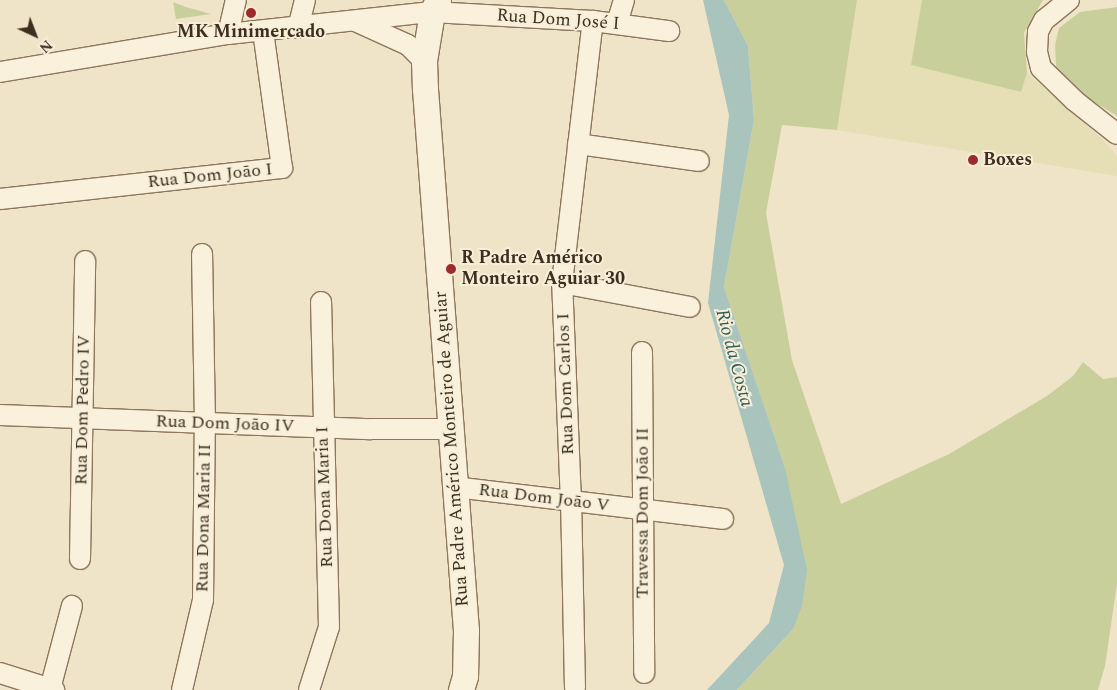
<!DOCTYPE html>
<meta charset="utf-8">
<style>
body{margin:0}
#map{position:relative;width:1117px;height:690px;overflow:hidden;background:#f0e4c8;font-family:Spectral,serif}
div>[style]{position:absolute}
.farmland>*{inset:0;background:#e6deb5}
.green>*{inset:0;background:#c9cf9b}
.water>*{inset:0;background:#a9c4bc}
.roads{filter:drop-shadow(1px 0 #8d765c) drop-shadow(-1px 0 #8d765c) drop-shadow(0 1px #8d765c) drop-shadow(0 -1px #8d765c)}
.minor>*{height:20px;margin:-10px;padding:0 10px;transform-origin:10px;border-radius:10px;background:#faf1dc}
.tertiary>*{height:25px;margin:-12.5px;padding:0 12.5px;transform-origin:12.5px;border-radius:12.5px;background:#faf1dc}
.dots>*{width:14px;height:14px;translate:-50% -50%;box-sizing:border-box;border:2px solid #f7eed8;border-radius:50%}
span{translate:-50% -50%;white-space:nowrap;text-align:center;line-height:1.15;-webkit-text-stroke:4px #f7eed8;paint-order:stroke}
.street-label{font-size:18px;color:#3d2e20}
.poi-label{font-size:18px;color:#3d2e20;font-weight:700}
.left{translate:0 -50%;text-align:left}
.water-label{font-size:19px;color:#2f5d5a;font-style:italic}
.north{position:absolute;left:10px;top:10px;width:50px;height:50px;-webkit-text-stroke:4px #f7eed8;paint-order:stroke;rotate:137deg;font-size:14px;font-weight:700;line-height:20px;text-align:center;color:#3d2e20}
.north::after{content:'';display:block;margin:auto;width:18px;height:22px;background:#3d2e20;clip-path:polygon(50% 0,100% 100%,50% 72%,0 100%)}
</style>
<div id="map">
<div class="farmland">
<div style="clip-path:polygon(857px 0,922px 0,912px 65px,1021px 92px,1027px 73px,1102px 139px,1117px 156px,1117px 176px,837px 130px)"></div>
</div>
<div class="green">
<div style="clip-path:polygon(724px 0,857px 0,837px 130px,782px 125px,766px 213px,792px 360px,841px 504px,949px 454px,1047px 396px,1073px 376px,1083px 362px,1103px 379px,1117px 377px,1117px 584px,1105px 666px,1098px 690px,737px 690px,793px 629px,785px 468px,724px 287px,754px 120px,748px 46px)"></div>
<div style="clip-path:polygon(922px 0,1043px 0,1024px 33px,1027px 73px,1021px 92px,911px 65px)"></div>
<div style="clip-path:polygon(173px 2px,186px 7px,211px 14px,176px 19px)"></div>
<div style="clip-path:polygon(1117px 7px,1117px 116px,1080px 93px,1062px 74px,1056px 66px,1055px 45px,1059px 28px,1080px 12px)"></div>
</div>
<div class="water">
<div style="clip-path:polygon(703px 0,724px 0,748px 46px,754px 120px,724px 287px,785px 468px,807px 570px,802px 606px,793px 629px,737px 690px,707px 690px,769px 623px,784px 565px,708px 303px,729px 115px)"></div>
</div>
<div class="roads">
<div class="minor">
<div style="left:1069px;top:0;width:32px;rotate:141deg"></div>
<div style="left:1044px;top:20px;width:13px;rotate:117deg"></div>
<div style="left:1038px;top:32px;width:20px;rotate:93deg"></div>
<div style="left:1037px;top:52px;width:16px;rotate:76deg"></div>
<div style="left:1041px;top:68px;width:47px;rotate:44.1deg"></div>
<div style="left:1075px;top:101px;width:53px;rotate:38.2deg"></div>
<div style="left:355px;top:21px;width:58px;rotate:24.4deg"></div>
<div style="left:408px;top:45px;width:23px;rotate:45deg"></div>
<div style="left:617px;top:23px;width:24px;rotate:-73deg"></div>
<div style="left:298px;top:28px;width:29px;rotate:-76deg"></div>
<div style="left:228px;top:34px;width:35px;rotate:-77deg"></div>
<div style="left:0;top:72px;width:231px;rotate:-9.5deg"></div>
<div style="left:228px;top:34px;width:205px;rotate:-6.2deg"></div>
<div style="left:432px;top:12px;width:161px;rotate:3.2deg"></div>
<div style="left:593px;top:21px;width:77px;rotate:7.5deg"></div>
<div style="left:578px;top:144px;width:122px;rotate:8deg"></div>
<div style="left:0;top:199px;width:284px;rotate:-6.3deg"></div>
<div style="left:282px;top:168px;width:138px;rotate:-97.9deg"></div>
<div style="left:562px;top:283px;width:130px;rotate:10.6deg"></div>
<div style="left:642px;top:352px;width:321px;rotate:89.6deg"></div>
<div style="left:0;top:415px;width:371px;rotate:2.2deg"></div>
<div style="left:371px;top:429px;width:79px"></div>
<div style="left:455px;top:487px;width:270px;rotate:6.8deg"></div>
<div style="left:80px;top:559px;width:298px;rotate:-89deg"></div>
<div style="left:0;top:673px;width:57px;rotate:17.5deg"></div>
<div style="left:575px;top:688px;width:185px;rotate:-91.2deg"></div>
<div style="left:571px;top:503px;width:220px;rotate:-92.3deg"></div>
<div style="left:562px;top:283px;width:264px;rotate:-83.3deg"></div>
<div style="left:50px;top:689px;width:86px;rotate:-75.2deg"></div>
<div style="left:182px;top:690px;width:92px;rotate:-76.9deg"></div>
<div style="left:203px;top:600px;width:177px;rotate:-89.4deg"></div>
<div style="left:205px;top:423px;width:169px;rotate:-91deg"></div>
<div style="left:309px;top:690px;width:66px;rotate:-72.4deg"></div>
<div style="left:329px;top:627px;width:325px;rotate:-91.4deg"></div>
</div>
<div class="tertiary">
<div style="left:438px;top:0;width:13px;rotate:117deg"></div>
<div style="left:432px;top:12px;width:50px;rotate:99.3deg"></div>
<div style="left:424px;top:61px;width:28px;rotate:88deg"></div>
<div style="left:425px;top:89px;width:543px;rotate:85.67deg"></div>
<div style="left:466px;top:630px;width:46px;rotate:91.2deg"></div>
<div style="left:465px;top:676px;width:15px;rotate:106deg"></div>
</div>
</div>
<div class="dots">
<div style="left:251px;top:13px;background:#9e2a2b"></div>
<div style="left:973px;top:160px;background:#9e2a2b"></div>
<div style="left:451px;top:269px;background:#9e2a2b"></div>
</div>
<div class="street-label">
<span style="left:558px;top:20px;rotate:4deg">Rua Dom José I</span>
<span style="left:210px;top:176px;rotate:-6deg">Rua Dom João I</span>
<span style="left:566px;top:384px;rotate:-92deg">Rua Dom Carlos I</span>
<span style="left:83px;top:410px;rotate:-89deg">Rua Dom Pedro IV</span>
<span style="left:225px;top:424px;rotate:2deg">Rua Dom João IV</span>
<span style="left:452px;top:449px;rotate:-94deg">Rua Padre Américo Monteiro de Aguiar</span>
<span style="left:325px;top:497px;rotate:-92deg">Rua Dona Maria I</span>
<span style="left:544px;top:498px;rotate:7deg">Rua Dom João V</span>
<span style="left:643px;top:513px;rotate:-90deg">Travessa Dom João II</span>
<span style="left:204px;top:518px;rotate:-89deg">Rua Dona Maria II</span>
</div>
<div class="poi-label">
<span style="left:251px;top:32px">MK Minimercado</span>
<span class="left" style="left:983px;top:160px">Boxes</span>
<span class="left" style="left:461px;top:269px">R Padre Américo<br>Monteiro Aguiar 30</span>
</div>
<div class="water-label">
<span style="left:734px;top:358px;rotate:75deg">Rio da Costa</span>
</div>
<div class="north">N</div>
</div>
